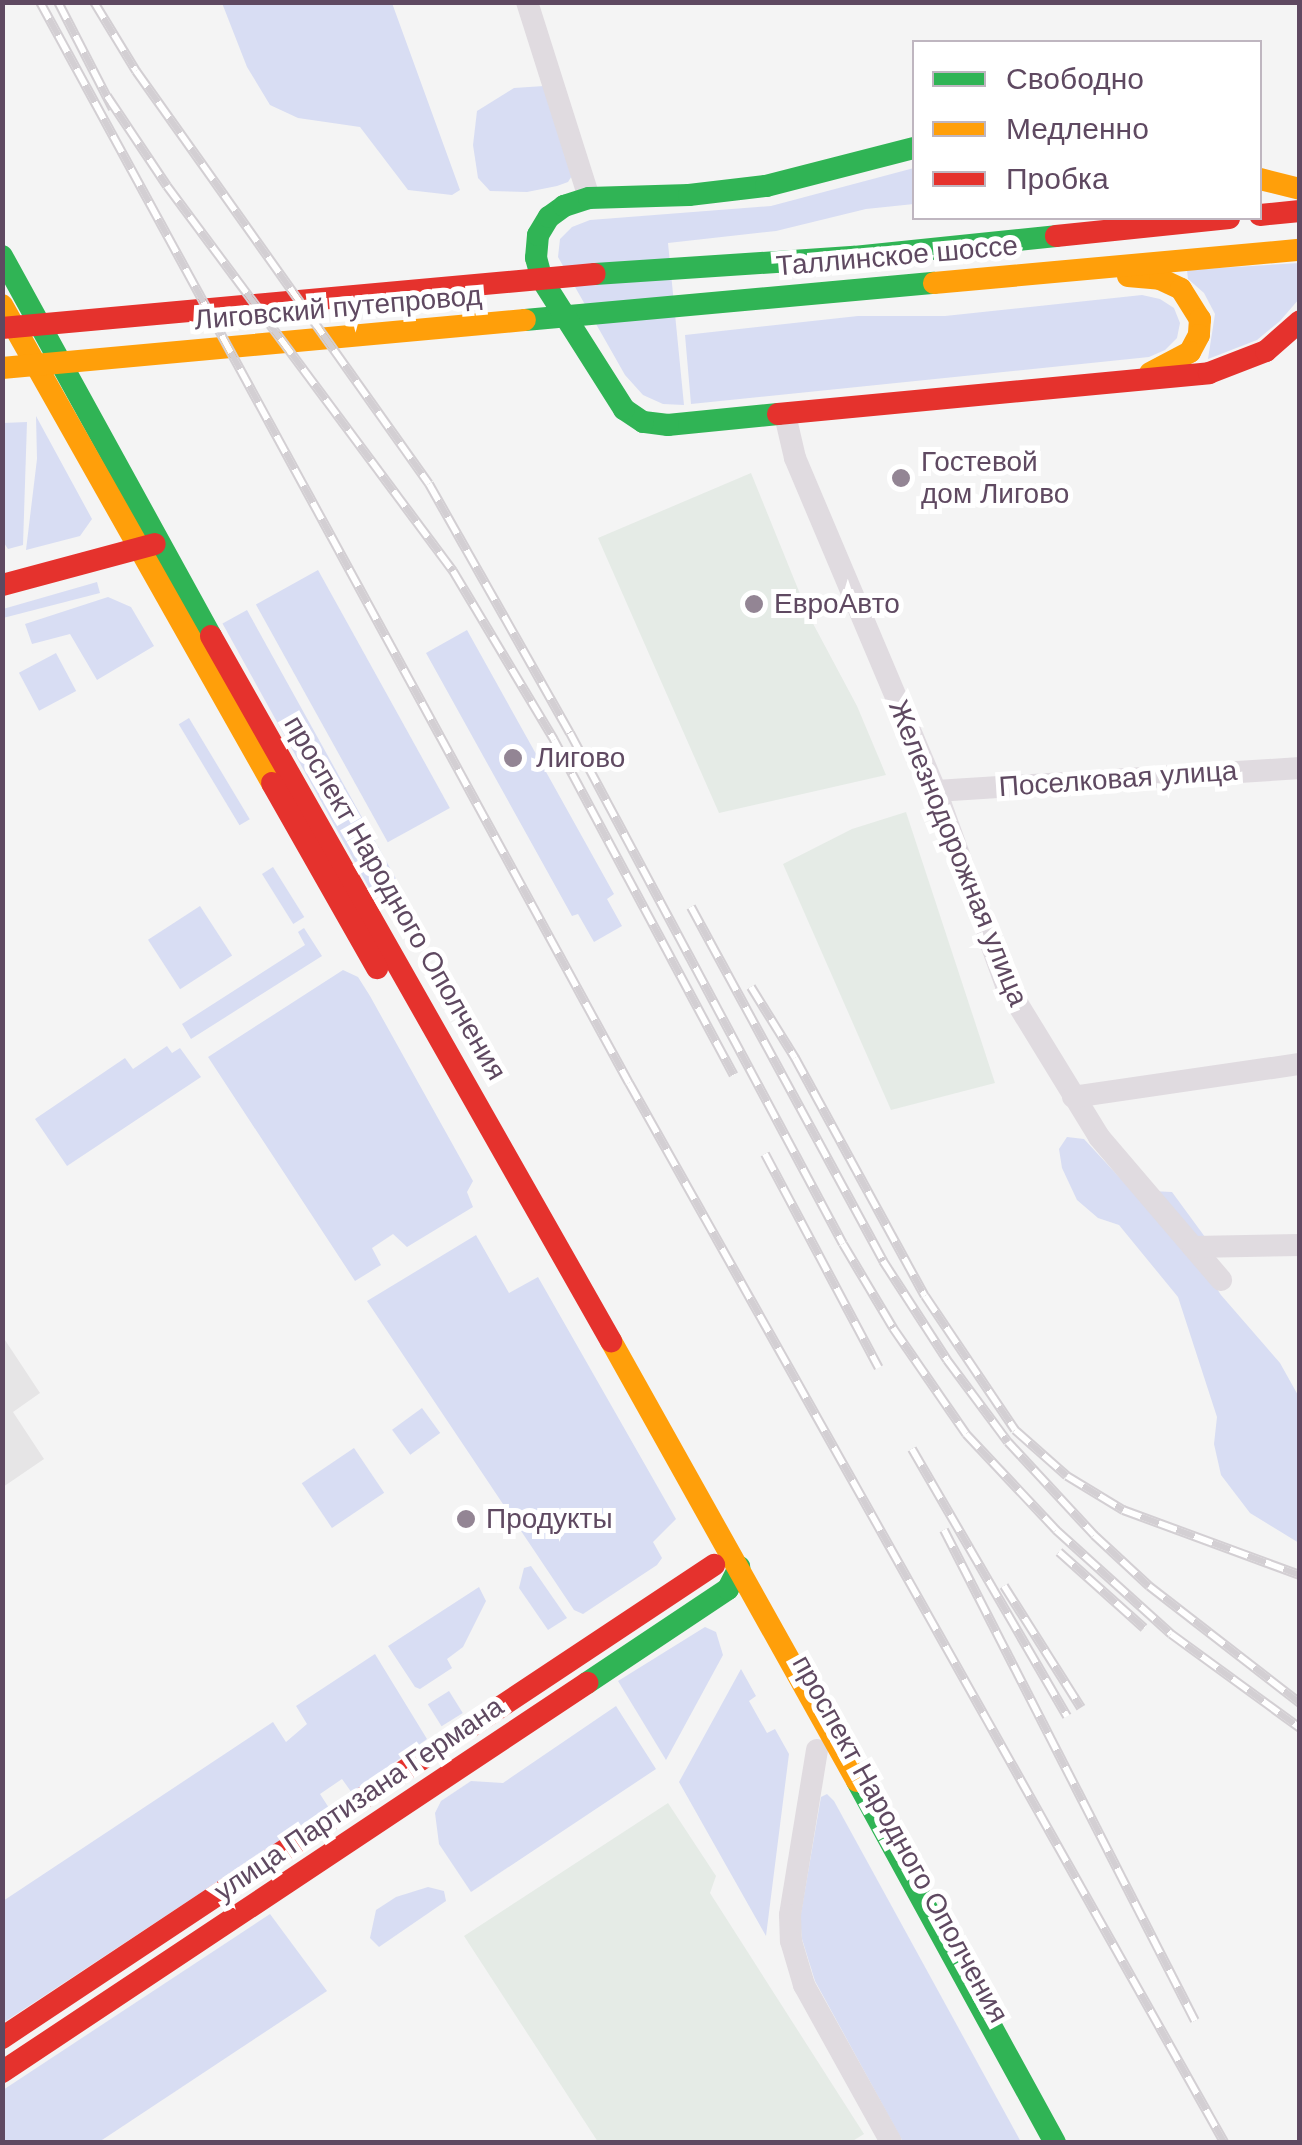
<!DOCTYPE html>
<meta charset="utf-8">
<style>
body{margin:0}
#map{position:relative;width:1302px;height:2145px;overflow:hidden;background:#f4f4f4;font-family:Helvetica,sans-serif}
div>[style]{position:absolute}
.commercial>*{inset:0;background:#e5ebe6}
.education>*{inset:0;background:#e6e5e6}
.green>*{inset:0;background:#d8ddf3;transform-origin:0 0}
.street>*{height:22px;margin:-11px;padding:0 11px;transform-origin:11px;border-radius:11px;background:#e0dbe0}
.fast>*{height:22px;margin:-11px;padding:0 11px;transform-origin:11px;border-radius:11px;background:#30b455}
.slow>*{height:22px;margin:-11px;padding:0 11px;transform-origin:11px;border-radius:11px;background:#ff9f0a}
.jam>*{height:22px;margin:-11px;padding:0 11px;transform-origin:11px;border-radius:11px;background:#e5322d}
.rail>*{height:10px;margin-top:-5px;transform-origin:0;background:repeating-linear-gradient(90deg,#fff 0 19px,#d3cfd3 0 38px);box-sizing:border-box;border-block:2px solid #d3cfd3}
.dots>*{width:28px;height:28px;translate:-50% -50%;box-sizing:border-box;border:5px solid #fff;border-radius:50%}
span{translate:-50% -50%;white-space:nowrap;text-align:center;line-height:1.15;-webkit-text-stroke:10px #fff;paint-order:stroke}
.street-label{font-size:28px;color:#5f4961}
.poi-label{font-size:28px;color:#5f4961}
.left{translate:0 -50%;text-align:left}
.frame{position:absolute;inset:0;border:5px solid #5f4961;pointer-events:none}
.legend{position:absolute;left:912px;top:40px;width:350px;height:180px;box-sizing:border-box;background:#fff;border:2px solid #bfb6c0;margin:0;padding:12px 18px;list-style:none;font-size:30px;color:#5f4961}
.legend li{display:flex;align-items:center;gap:20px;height:50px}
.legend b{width:50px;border:2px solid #bfb6c0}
</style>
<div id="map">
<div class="commercial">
<div style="clip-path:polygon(751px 473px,809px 616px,857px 706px,886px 775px,719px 813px,598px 538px)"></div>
<div style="clip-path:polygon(906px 812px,995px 1083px,891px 1110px,783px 864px,852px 829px)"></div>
<div style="clip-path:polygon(668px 1803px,716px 1876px,710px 1893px,864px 2134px,851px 2142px,598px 2142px,464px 1936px)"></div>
</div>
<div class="education">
<div style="clip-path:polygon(3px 1337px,40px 1393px,13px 1412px,44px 1459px,3px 1487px)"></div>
</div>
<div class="green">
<div style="clip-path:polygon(222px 3px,392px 3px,460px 190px,452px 195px,408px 190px,360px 127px,298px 118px,270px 105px,247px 67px)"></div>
<div style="clip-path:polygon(544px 86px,575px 171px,568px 182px,557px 186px,527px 192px,490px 191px,478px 178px,473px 145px,477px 111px,514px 88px)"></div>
<div style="clip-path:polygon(914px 168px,914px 204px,866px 209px,776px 231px,668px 243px,684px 405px,663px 404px,643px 395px,625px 375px,558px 257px,560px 239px,572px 227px,590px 220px,771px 206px)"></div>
<div style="clip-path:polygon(1299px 263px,1299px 299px,1280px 321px,1257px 340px,1208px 359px,1215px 314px,1204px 293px,1188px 279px,1187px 270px)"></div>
<div style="clip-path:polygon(1142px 295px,1160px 299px,1174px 308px,1180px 323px,1177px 338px,1165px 350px,1149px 357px,691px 404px,685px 335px,858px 316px,945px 316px)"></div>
<div style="clip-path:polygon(36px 416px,92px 519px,80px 536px,26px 550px,37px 459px)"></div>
<div style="clip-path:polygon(27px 422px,23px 545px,8px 549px,2px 540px,3px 423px)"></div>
<div style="left:318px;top:570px;width:272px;height:71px;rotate:61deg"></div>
<div style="clip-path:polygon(97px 582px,100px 593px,3px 618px,3px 609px)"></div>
<div style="clip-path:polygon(108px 597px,131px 607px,154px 646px,97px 680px,70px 634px,32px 644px,25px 624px)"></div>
<div style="left:247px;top:610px;width:307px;height:28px;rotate:61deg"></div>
<div style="clip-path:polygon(467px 630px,614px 894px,607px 899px,622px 926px,594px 942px,578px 914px,572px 916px,426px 653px)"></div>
<div style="left:56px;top:653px;width:43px;height:42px;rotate:62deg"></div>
<div style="left:189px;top:718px;width:118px;height:12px;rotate:59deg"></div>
<div style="left:273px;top:867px;width:59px;height:13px;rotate:58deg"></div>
<div style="left:200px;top:906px;width:59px;height:62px;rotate:57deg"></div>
<div style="clip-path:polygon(304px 928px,322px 956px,191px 1039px,182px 1024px,305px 945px,298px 932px)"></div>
<div style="clip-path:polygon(343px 970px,358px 977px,370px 996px,473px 1181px,467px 1192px,473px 1207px,407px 1247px,393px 1234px,372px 1248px,381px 1265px,355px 1281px,208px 1057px)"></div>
<div style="clip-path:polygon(167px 1046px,172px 1053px,180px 1048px,201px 1077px,67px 1166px,35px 1119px,125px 1058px,133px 1069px)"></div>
<div style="clip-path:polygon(1067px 1137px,1084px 1139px,1131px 1190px,1172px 1192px,1205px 1237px,1206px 1272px,1221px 1295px,1280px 1363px,1299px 1397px,1299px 1543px,1250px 1513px,1221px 1475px,1214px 1444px,1217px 1417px,1178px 1297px,1119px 1225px,1098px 1218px,1077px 1200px,1062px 1168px,1059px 1149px)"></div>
<div style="clip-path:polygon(476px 1235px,509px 1293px,538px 1277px,676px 1519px,653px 1542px,662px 1558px,657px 1565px,583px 1614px,574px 1610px,367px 1301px)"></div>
<div style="left:422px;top:1408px;width:31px;height:37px;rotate:54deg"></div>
<div style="left:354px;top:1448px;width:54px;height:63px;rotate:56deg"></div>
<div style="clip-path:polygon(531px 1566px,567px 1618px,548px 1630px,519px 1588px,524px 1568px)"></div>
<div style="clip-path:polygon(479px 1587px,486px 1601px,463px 1647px,447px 1659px,452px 1668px,420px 1689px,415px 1687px,388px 1646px)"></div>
<div style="clip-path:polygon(705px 1627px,716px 1632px,723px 1655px,666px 1760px,618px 1681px)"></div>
<div style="clip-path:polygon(375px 1654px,427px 1739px,352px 1793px,342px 1779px,320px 1794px,329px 1808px,3px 2023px,3px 1901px,273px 1722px,286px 1742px,307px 1724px,296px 1706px)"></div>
<div style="clip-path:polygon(741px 1669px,756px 1696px,749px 1701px,767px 1733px,775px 1729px,789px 1754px,766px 1936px,679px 1782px)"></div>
<div style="left:449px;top:1691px;width:26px;height:25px;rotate:58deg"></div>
<div style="clip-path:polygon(616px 1706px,656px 1769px,471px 1892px,439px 1844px,435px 1813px,441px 1801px,471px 1781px,503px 1783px)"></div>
<div style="clip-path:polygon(827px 1794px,834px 1801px,1021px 2142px,903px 2142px,815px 1981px,802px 1939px,800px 1919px,821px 1797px)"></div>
<div style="clip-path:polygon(428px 1887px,444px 1891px,446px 1901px,379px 1947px,370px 1938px,376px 1910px,396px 1897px)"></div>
<div style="clip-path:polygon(270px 1914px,327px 1991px,99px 2142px,3px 2142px,3px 2090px)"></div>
</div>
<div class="street">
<div style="left:527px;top:2px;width:206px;rotate:72.4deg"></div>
<div style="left:785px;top:415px;width:44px;rotate:76.9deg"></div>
<div style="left:795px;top:458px;width:362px;rotate:67.1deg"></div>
<div style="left:936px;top:791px;width:206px;rotate:70.2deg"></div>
<div style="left:1006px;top:985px;width:178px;rotate:58.5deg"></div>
<div style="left:1099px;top:1137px;width:188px;rotate:49.5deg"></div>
<div style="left:936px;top:791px;width:365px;rotate:-3.6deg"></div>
<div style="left:1073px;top:1097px;width:229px;rotate:-8.3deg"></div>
<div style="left:1193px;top:1247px;width:107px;rotate:-1.1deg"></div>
<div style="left:817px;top:1750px;width:167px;rotate:99.3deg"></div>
<div style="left:790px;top:1915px;width:26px;rotate:88deg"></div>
<div style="left:791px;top:1941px;width:46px;rotate:73.5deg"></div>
<div style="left:804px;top:1985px;width:179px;rotate:61deg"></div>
</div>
<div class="fast">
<div style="left:2px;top:256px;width:434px;rotate:61.2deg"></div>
<div style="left:595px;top:274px;width:260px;rotate:-3.8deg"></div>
<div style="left:854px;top:257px;width:203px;rotate:-5.9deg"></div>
<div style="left:525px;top:320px;width:411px;rotate:-5.2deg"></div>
<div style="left:778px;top:414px;width:111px;rotate:174.3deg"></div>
<div style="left:668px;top:425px;width:25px;rotate:-173deg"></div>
<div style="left:643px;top:422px;width:23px;rotate:-146deg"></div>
<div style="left:624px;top:409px;width:153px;rotate:-122.4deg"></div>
<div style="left:542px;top:280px;width:23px;rotate:-105deg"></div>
<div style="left:536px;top:258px;width:23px;rotate:-85deg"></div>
<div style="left:538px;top:235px;width:21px;rotate:-59deg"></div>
<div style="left:549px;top:217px;width:19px;rotate:-36deg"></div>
<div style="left:564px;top:206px;width:26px;rotate:-18deg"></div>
<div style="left:589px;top:198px;width:100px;rotate:-1.7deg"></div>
<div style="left:689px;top:195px;width:78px;rotate:-6.7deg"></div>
<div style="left:766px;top:186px;width:153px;rotate:-14.4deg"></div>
<div style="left:587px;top:1683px;width:169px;rotate:-33.7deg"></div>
<div style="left:728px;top:1589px;width:25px;rotate:-63deg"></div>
<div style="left:857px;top:1781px;width:412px;rotate:61.3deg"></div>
</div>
<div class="slow">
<div style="left:1260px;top:179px;width:41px;rotate:14deg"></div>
<div style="left:1128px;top:276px;width:32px;rotate:5deg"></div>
<div style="left:1160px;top:279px;width:23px;rotate:25deg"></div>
<div style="left:1181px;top:289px;width:36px;rotate:58deg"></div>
<div style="left:1200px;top:319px;width:16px;rotate:94deg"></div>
<div style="left:1199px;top:335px;width:19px;rotate:118deg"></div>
<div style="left:1190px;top:352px;width:45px;rotate:152.3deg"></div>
<div style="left:934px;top:283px;width:367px;rotate:-5.2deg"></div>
<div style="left:2px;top:305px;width:549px;rotate:60.54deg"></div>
<div style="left:2px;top:368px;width:525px;rotate:-5.24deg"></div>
<div style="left:611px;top:1341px;width:504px;rotate:60.79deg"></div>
</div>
<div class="jam">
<div style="left:1260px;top:215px;width:40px;rotate:-5.7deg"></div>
<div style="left:1056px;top:236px;width:174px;rotate:-5.9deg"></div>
<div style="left:2px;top:328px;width:595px;rotate:-5.2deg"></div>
<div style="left:778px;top:414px;width:433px;rotate:-5.4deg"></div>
<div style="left:1209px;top:373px;width:61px;rotate:-21.1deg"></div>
<div style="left:1266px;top:351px;width:45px;rotate:-41.4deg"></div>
<div style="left:2px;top:585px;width:158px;rotate:-15deg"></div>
<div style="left:211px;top:636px;width:811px;rotate:60.43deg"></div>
<div style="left:272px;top:783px;width:213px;rotate:60.4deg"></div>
<div style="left:2px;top:2038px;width:855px;rotate:-33.6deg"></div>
<div style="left:2px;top:2072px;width:703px;rotate:-33.62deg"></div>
</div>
<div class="rail">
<div style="left:40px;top:2px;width:1231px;rotate:61.42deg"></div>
<div style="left:629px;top:1083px;width:1215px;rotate:60.67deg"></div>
<div style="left:58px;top:2px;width:120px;rotate:62.8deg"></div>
<div style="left:94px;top:2px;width:81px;rotate:58.7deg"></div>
<div style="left:136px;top:71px;width:506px;rotate:54.65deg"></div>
<div style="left:429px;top:484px;width:286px;rotate:60.5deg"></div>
<div style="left:570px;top:733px;width:579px;rotate:61.89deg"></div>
<div style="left:843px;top:1244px;width:98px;rotate:59.2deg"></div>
<div style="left:893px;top:1328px;width:129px;rotate:55.4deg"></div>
<div style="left:966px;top:1434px;width:132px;rotate:46.8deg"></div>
<div style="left:1056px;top:1530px;width:155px;rotate:42.1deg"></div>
<div style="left:1171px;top:1634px;width:160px;rotate:36.1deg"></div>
<div style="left:107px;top:96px;width:108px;rotate:56.3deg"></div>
<div style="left:167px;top:186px;width:480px;rotate:53.4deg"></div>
<div style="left:453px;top:571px;width:197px;rotate:59.1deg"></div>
<div style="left:554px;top:740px;width:380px;rotate:61.8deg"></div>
<div style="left:691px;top:907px;width:403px;rotate:61.5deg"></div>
<div style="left:883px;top:1261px;width:118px;rotate:57.1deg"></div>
<div style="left:947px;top:1360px;width:102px;rotate:53.4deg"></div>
<div style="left:1008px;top:1442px;width:127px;rotate:47.2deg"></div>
<div style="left:1094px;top:1535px;width:75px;rotate:42.8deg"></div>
<div style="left:1149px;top:1586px;width:191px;rotate:37.8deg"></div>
<div style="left:751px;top:987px;width:84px;rotate:58.2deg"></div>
<div style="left:795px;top:1058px;width:271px;rotate:61.4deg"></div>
<div style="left:925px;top:1296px;width:161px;rotate:56.1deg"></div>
<div style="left:1015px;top:1430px;width:69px;rotate:41.5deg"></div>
<div style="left:1067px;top:1476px;width:66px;rotate:31.3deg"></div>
<div style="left:1123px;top:1510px;width:189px;rotate:20.2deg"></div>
<div style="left:765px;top:1154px;width:242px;rotate:62deg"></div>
<div style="left:912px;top:1449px;width:309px;rotate:59.9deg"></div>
<div style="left:944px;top:1530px;width:551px;rotate:62.92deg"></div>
<div style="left:1059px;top:1552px;width:114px;rotate:41.8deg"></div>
<div style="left:1004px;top:1586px;width:144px;rotate:57.7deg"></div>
</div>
<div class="dots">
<div style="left:901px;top:478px;background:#938594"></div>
<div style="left:754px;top:604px;background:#938594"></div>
<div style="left:513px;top:758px;background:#938594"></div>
<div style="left:466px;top:1519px;background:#938594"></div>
</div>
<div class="street-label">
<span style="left:897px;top:256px;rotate:-5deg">Таллинское шоссе</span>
<span style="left:338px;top:308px;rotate:-5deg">Лиговский путепровод</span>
<span style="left:1118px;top:779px;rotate:-4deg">Поселковая улица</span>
<span style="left:958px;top:853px;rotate:68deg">Железнодорожная улица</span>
<span style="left:395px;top:898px;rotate:60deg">проспект Народного Ополчения</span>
<span style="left:359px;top:1799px;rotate:-34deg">улица Партизана Германа</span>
<span style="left:900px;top:1839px;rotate:61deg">проспект Народного Ополчения</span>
</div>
<div class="poi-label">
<span class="left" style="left:921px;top:478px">Гостевой<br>дом Лигово</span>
<span class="left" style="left:774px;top:604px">ЕвроАвто</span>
<span class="left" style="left:536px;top:758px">Лигово</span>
<span class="left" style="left:486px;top:1519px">Продукты</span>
</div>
<div class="frame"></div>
<ul class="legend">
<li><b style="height:12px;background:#30b455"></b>Свободно</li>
<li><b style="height:12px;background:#ff9f0a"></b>Медленно</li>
<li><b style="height:12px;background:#e5322d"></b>Пробка</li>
</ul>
</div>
